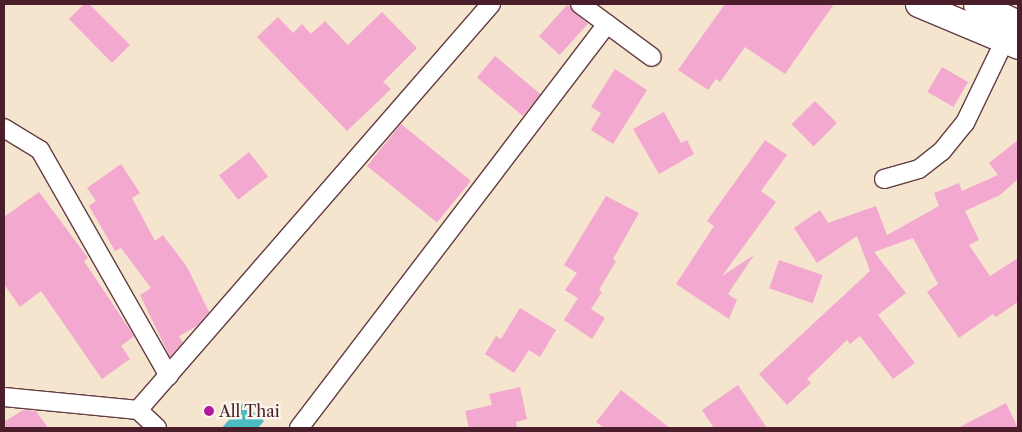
<!DOCTYPE html>
<style>
body{margin:0}
#map{position:relative;width:1022px;height:432px;overflow:hidden;background:#f6e5ce;font-family:"Libre Caslon Text",serif}
div>[style]{position:absolute}
.water>*{inset:0;background:#4cbbc2}
.building>*{inset:0;background:#f2a8cf;transform-origin:0 0}
.roads{filter:drop-shadow(1px 0 #643d43) drop-shadow(-1px 0 #643d43) drop-shadow(0 1px #643d43) drop-shadow(0 -1px #643d43)}
.minor>*{height:18px;margin:-9px;padding:0 9px;transform-origin:9px;border-radius:9px;background:#fff}
.secondary>*{height:25px;margin:-12.5px;padding:0 12.5px;transform-origin:12.5px;border-radius:12.5px;background:#fff}
.dots>*{width:14px;height:14px;translate:-50% -50%;box-sizing:border-box;border:2px solid #fbf7ec;border-radius:50%}
span{translate:-50% -50%;white-space:nowrap;text-align:center;line-height:1.15;-webkit-text-stroke:4.5px #fbf7ec;paint-order:stroke}
.poi-label{font-size:16px;color:#4a1f2b}
.left{translate:0 -50%;text-align:left}
.frame{position:absolute;inset:0;border:5px solid #4a1f2b;pointer-events:none}
</style>
<div id="map">
<div class="water">
<div style="clip-path:polygon(243px 403px,264px 421px,258px 428px,222px 428px)"></div>
</div>
<div class="building">
<div style="clip-path:polygon(84px 4px,89px 4px,130px 45px,112px 63px,69px 19px)"></div>
<div style="clip-path:polygon(725px 4px,834px 4px,785px 74px,745px 47px,720px 82px,716px 79px,708px 90px,678px 70px)"></div>
<div style="left:567px;top:5px;width:28px;height:42px;rotate:42deg"></div>
<div style="clip-path:polygon(382px 12px,417px 48px,383px 82px,391px 89px,347px 131px,257px 37px,278px 17px,293px 33px,302px 24px,311px 34px,325px 21px,348px 45px)"></div>
<div style="left:495px;top:56px;width:60px;height:28px;rotate:40deg"></div>
<div style="left:942px;top:67px;width:30px;height:29px;rotate:30deg"></div>
<div style="clip-path:polygon(615px 69px,647px 90px,613px 144px,591px 130px,601px 113px,591px 107px)"></div>
<div style="left:815px;top:101px;width:31px;height:33px;rotate:45deg"></div>
<div style="clip-path:polygon(664px 112px,681px 143px,687px 140px,694px 154px,659px 174px,633px 129px)"></div>
<div style="left:401px;top:124px;width:90px;height:54px;rotate:39deg"></div>
<div style="clip-path:polygon(765px 140px,787px 155px,761px 191px,776px 202px,722px 276px,754px 255px,728px 294px,737px 300px,729px 319px,676px 284px,714px 226px,707px 221px)"></div>
<div style="clip-path:polygon(1018px 140px,1018px 179px,1000px 195px,965px 211px,979px 240px,969px 245px,990px 276px,1018px 258px,1018px 302px,996px 317px,993px 314px,959px 338px,927px 292px,938px 284px,913px 238px,874px 252px,906px 293px,878px 315px,915px 363px,893px 379px,860px 336px,850px 344px,847px 340px,807px 379px,811px 383px,787px 405px,759px 374px,870px 271px,857px 236px,817px 263px,794px 228px,820px 210px,828px 223px,876px 206px,887px 235px,939px 206px,934px 193px,959px 183px,962px 191px,998px 175px,989px 163px)"></div>
<div style="left:249px;top:152px;width:31px;height:38px;rotate:52deg"></div>
<div style="clip-path:polygon(121px 164px,140px 193px,132px 198px,155px 241px,163px 235px,187px 267px,209px 312px,197px 326px,179px 336px,183px 342px,170px 357px,140px 295px,151px 288px,121px 248px,115px 251px,89px 206px,96px 201px,87px 188px)"></div>
<div style="clip-path:polygon(39px 192px,88px 258px,84px 261px,134px 336px,121px 346px,130px 359px,102px 379px,41px 291px,20px 307px,4px 284px,4px 217px)"></div>
<div style="clip-path:polygon(606px 196px,639px 213px,613px 259px,616px 261px,599px 290px,602px 292px,591px 309px,605px 318px,592px 339px,564px 320px,578px 298px,565px 290px,577px 273px,564px 265px)"></div>
<div style="left:779px;top:260px;width:46px;height:30px;rotate:19deg"></div>
<div style="clip-path:polygon(520px 308px,556px 330px,540px 357px,529px 350px,514px 373px,485px 354px,496px 336px,501px 339px)"></div>
<div style="clip-path:polygon(738px 385px,746px 397px,767px 428px,714px 428px,702px 410px)"></div>
<div style="clip-path:polygon(520px 387px,527px 419px,516px 422px,517px 428px,469px 428px,465px 411px,492px 405px,489px 394px)"></div>
<div style="clip-path:polygon(621px 390px,670px 428px,604px 428px,596px 422px)"></div>
<div style="clip-path:polygon(1006px 403px,1018px 428px,958px 428px)"></div>
<div style="clip-path:polygon(23px 410px,36px 411px,48px 428px,4px 428px,4px 422px)"></div>
</div>
<div class="roads">
<div class="minor">
<div style="left:580px;top:4px;width:89px;rotate:36.4deg"></div>
<div style="left:4px;top:128px;width:42px;rotate:31.4deg"></div>
<div style="left:40px;top:150px;width:260px;rotate:60.3deg"></div>
<div style="left:884px;top:179px;width:36px;rotate:-16deg"></div>
<div style="left:919px;top:169px;width:29px;rotate:-38deg"></div>
<div style="left:942px;top:151px;width:36px;rotate:-51deg"></div>
<div style="left:965px;top:123px;width:92px;rotate:-64.3deg"></div>
<div style="left:4px;top:397px;width:135px;rotate:5.5deg"></div>
<div style="left:138px;top:410px;width:26px;rotate:43deg"></div>
<div style="left:138px;top:410px;width:538px;rotate:-48.99deg"></div>
<div style="left:299px;top:428px;width:508px;rotate:-52.68deg"></div>
</div>
<div class="secondary">
<div style="left:918px;top:4px;width:108px;rotate:22.8deg"></div>
<div style="left:976px;top:4px;width:46px;rotate:24.3deg"></div>
</div>
</div>
<div class="dots">
<div style="left:209px;top:411px;background:#b5179e"></div>
</div>
<div class="poi-label">
<span class="left" style="left:219px;top:411px">All Thai</span>
</div>
<div class="frame"></div>
</div>
